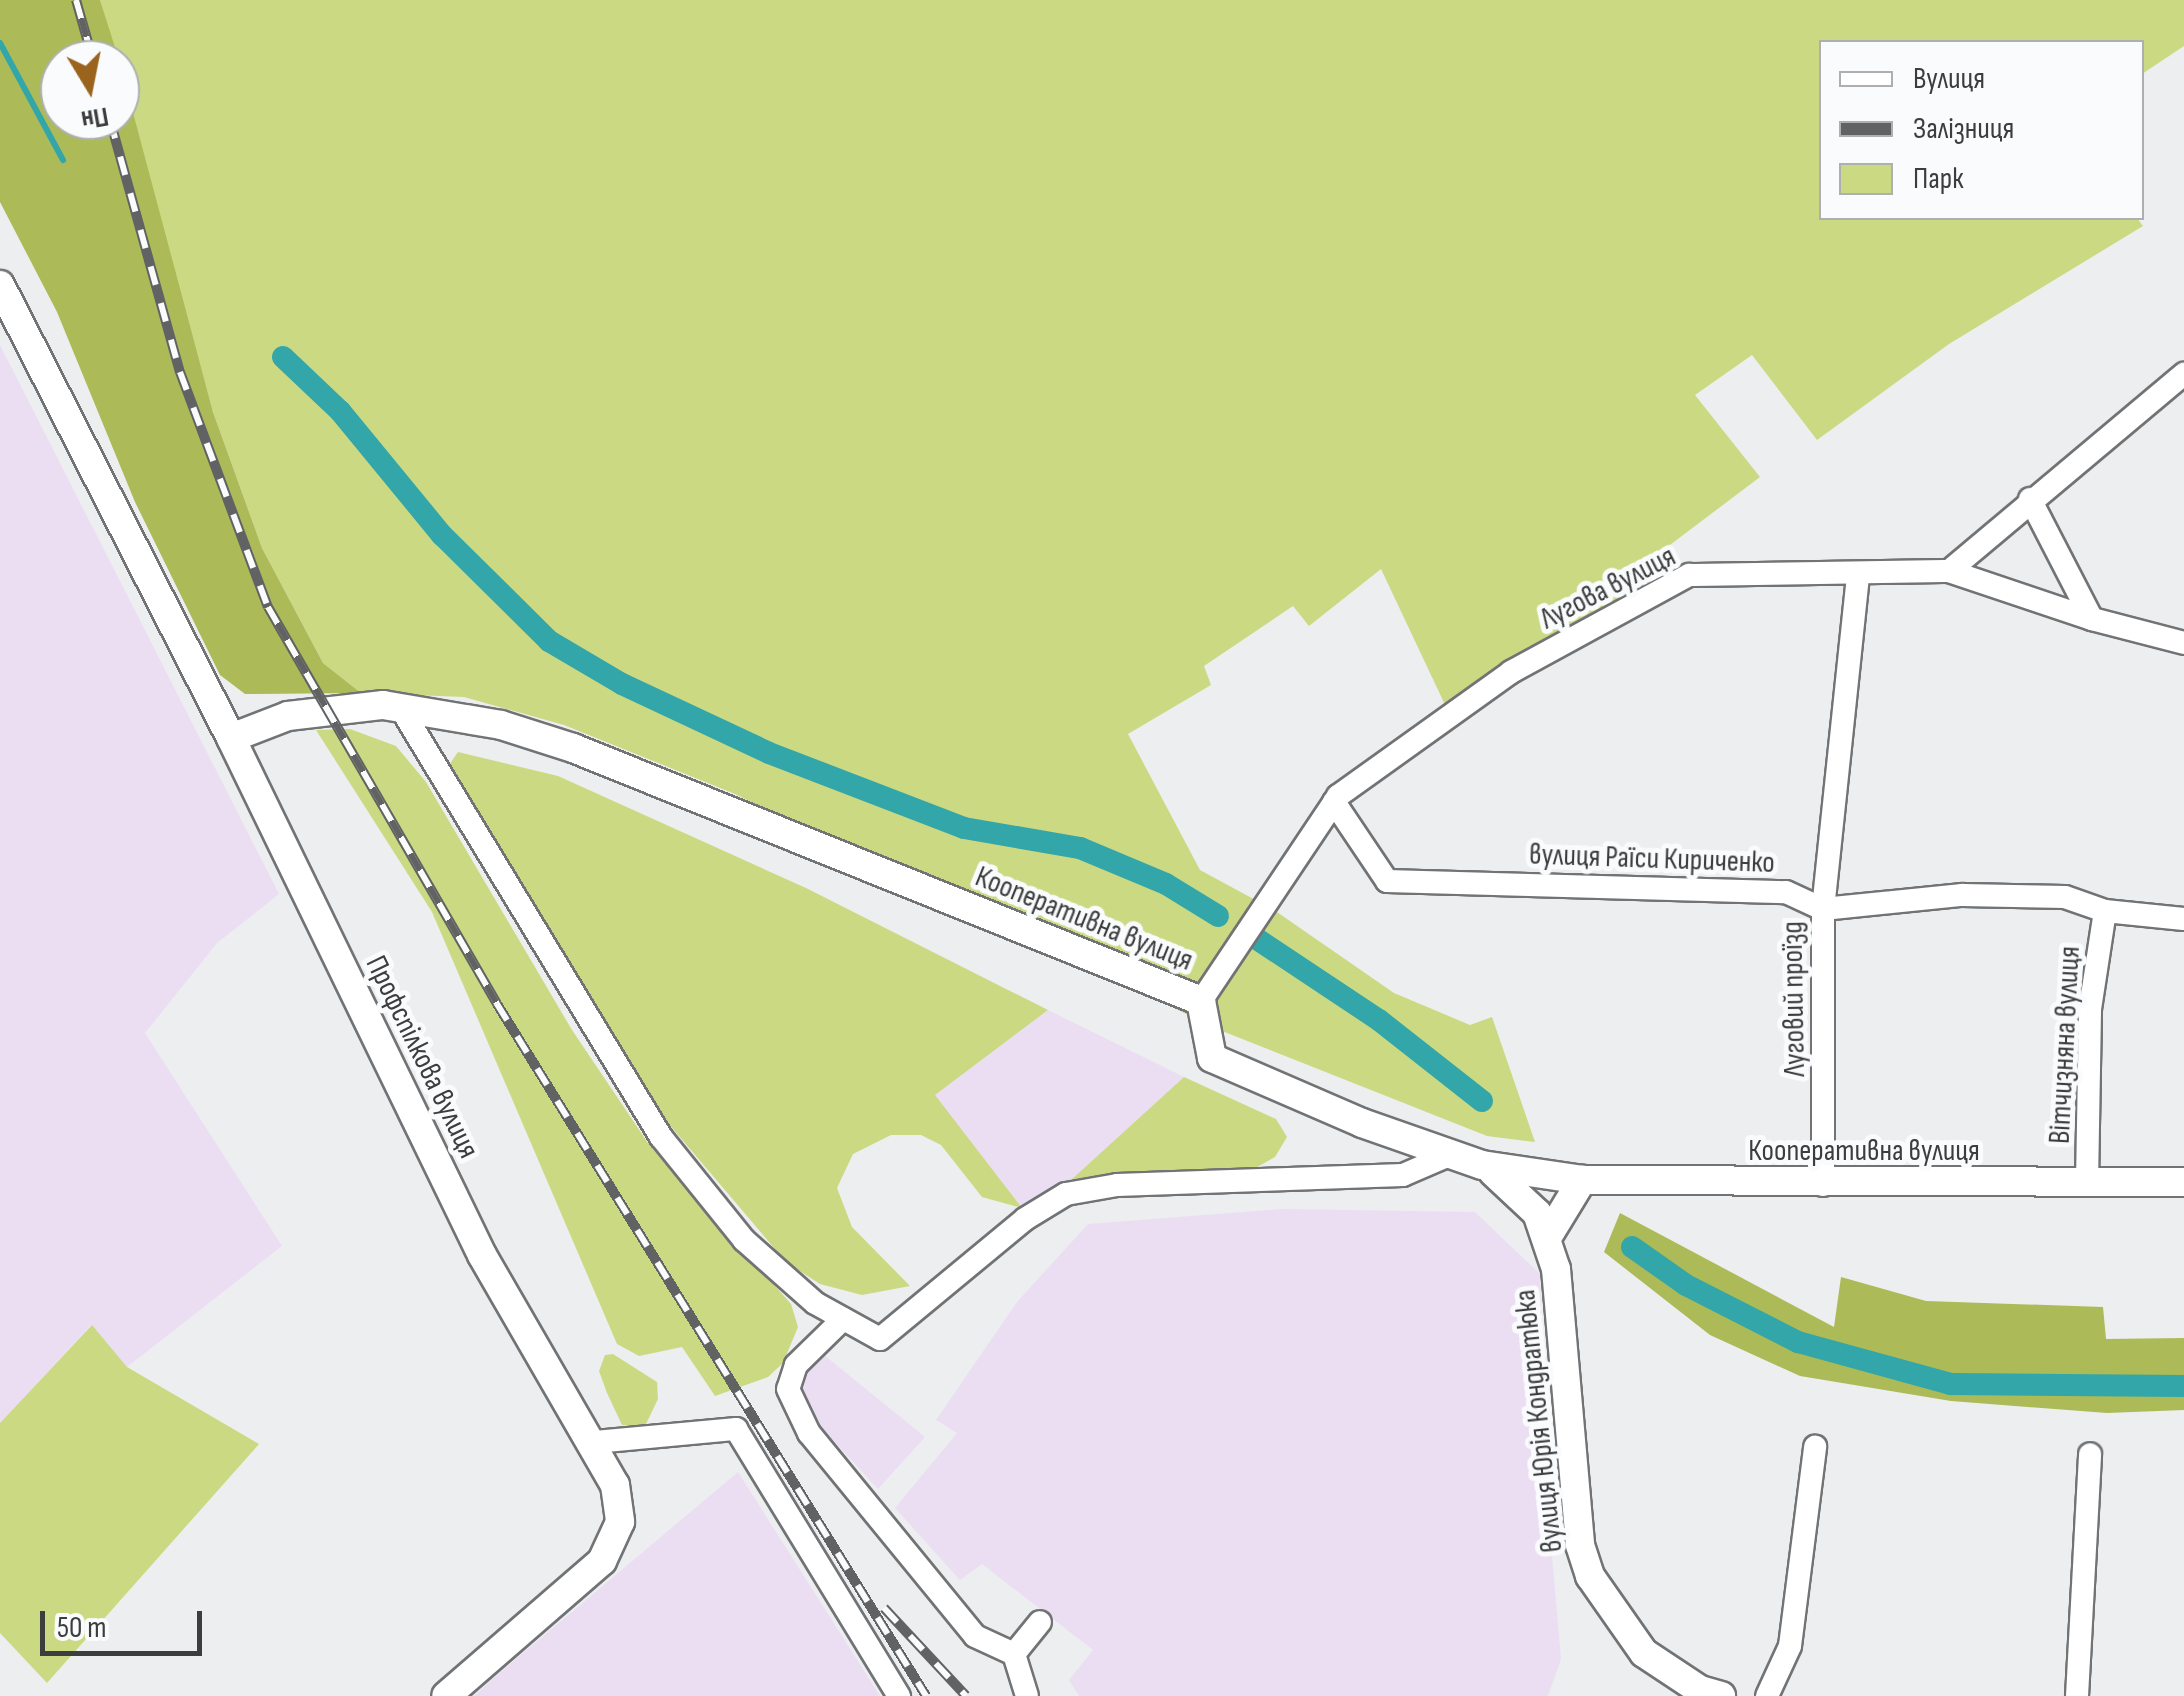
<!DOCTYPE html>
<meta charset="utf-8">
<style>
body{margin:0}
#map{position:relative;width:2184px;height:1696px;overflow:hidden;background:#eceef0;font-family:"Sofia Sans Condensed",sans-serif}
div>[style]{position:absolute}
.industrial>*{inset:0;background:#ebdef2}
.green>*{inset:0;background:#ccd983}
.forest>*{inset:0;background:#acba57}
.stream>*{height:6px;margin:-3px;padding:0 3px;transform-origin:3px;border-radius:3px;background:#32a6a8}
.canal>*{height:22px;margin:-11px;padding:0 11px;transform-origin:11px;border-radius:11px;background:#32a6a8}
.roads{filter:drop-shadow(2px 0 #717375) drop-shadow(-2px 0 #717375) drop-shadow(0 2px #717375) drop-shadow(0 -2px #717375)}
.minor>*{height:22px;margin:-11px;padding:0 11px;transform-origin:11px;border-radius:11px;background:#fff}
.tertiary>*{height:28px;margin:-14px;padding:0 14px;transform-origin:14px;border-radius:14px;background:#fff}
.rail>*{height:10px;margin-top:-5px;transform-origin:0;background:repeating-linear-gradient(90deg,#f9fbfd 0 19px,#616264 0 38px);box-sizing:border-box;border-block:2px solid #616264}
span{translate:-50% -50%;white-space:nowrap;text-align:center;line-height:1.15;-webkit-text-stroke:10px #f9fbfd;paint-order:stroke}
.street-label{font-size:30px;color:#3c3d3e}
.legend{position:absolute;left:1819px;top:40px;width:325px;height:180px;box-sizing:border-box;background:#f9fbfd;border:2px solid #adafb1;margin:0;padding:12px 18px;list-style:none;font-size:30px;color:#3c3d3e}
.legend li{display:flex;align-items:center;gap:20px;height:50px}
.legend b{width:50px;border:2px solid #adafb1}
.north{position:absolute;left:40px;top:40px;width:100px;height:100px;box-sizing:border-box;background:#f9fbfd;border:2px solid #adafb1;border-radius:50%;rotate:170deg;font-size:28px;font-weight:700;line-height:40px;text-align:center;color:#3c3d3e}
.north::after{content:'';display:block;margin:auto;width:35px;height:45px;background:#9b641e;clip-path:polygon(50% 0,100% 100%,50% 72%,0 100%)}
.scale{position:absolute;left:40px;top:1611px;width:162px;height:45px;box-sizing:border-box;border:5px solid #3c3d3e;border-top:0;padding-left:12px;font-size:30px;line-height:35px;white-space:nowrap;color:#3c3d3e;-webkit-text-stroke:8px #f9fbfd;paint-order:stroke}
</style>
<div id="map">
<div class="industrial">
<div style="clip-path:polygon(0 345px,279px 894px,217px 943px,145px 1033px,282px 1246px,127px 1367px,91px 1325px,0 1423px)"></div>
<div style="clip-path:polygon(1048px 1010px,1184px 1077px,1072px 1179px,1022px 1208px,934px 1095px)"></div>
<div style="clip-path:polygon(1283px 1209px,1475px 1212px,1540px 1274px,1546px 1487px,1561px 1659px,1548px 1696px,1079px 1696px,1069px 1680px,1093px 1650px,982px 1564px,960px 1580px,895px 1508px,957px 1433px,936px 1420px,1017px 1302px,1088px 1224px)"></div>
<div style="clip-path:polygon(824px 1355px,925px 1437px,878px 1489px,808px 1413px,799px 1382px,812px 1360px)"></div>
<div style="clip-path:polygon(738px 1472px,880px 1696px,474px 1696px,504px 1669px)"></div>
</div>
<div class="green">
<div style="clip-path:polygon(100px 0,2184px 0,2184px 46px,2142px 74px,2142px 42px,1822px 42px,1822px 218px,2137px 218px,2143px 226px,1949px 344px,1817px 440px,1752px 355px,1695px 395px,1760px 477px,1646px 563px,1663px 583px,1447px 709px,1381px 569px,1309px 626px,1293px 606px,1204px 666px,1211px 685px,1128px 734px,1200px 870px,1274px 910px,1394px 993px,1470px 1025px,1492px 1017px,1535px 1142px,1487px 1136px,1217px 1029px,735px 794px,564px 725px,464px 697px,361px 693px,323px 663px,262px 548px,213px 412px)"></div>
<div style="clip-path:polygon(350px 729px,396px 746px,426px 782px,572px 1030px,648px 1143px,791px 1304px,798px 1327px,783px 1363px,768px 1377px,715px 1396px,682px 1347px,639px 1356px,617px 1344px,432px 912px,316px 730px)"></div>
<div style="clip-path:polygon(458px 752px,558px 776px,806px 888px,1048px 1010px,935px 1095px,1022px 1208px,982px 1197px,941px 1145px,921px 1135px,891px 1135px,853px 1154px,837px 1188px,852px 1227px,910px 1286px,862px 1295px,820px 1284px,786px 1262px,662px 1116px,449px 765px)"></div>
<div style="clip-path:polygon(1184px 1077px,1276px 1119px,1287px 1137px,1275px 1157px,1252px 1170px,1072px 1179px)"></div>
<div style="clip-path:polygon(92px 1325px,127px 1367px,259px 1444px,47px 1683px,0 1633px,0 1423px)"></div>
<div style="clip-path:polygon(613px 1354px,657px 1382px,658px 1399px,645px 1426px,622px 1425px,607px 1393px,599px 1371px,605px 1355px)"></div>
</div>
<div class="forest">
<div style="clip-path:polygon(0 0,100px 0,119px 60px,60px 60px,60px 120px,120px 120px,120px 64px,213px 412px,262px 548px,323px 663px,361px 693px,245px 694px,220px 675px,135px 502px,57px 312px,0 202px)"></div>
<div style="clip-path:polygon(1620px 1213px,1834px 1327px,1841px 1277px,1926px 1301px,2103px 1307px,2106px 1339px,2184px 1338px,2184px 1410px,2107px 1413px,1951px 1401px,1800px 1376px,1710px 1335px,1604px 1252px)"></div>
</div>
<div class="stream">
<div style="left:0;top:43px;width:133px;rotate:61.7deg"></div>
</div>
<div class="canal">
<div style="left:283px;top:357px;width:79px;rotate:43.5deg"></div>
<div style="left:340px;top:411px;width:161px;rotate:50.6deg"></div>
<div style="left:442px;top:535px;width:151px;rotate:44.7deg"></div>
<div style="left:549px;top:641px;width:85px;rotate:30.5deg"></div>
<div style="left:622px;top:684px;width:162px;rotate:25.1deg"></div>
<div style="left:769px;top:753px;width:209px;rotate:21deg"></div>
<div style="left:964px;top:828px;width:118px;rotate:9.8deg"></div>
<div style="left:1080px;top:848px;width:93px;rotate:22.7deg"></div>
<div style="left:1166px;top:884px;width:61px;rotate:31.6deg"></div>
<div style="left:1257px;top:939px;width:146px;rotate:33.6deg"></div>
<div style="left:1379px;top:1020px;width:131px;rotate:38.2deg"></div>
<div style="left:1632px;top:1247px;width:66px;rotate:35.1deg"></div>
<div style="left:1686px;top:1285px;width:126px;rotate:27deg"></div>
<div style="left:1798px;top:1342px;width:159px;rotate:15.4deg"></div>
<div style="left:1951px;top:1384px;width:233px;rotate:0.5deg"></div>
</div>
<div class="roads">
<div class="minor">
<div style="left:2030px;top:499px;width:135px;rotate:62.7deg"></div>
<div style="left:2092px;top:619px;width:95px;rotate:14.6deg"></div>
<div style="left:1949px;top:571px;width:151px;rotate:18.6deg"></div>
<div style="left:400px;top:707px;width:503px;rotate:58.74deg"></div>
<div style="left:661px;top:1137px;width:132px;rotate:51.1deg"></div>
<div style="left:744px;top:1240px;width:95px;rotate:41.6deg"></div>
<div style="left:815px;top:1303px;width:74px;rotate:29deg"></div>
<div style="left:880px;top:1339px;width:188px;rotate:-39.6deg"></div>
<div style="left:1025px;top:1219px;width:48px;rotate:-31.4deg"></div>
<div style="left:1066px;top:1194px;width:52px;rotate:-10deg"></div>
<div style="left:1117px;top:1185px;width:286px;rotate:-2deg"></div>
<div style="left:1403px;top:1175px;width:50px;rotate:-23.5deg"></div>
<div style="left:1334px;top:802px;width:95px;rotate:56.1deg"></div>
<div style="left:1387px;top:881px;width:399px;rotate:1.6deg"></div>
<div style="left:1786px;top:892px;width:41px;rotate:24.7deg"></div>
<div style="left:1823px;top:909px;width:140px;rotate:-5.8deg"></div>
<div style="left:1962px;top:895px;width:103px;rotate:1.1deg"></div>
<div style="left:2065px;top:897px;width:42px;rotate:19.3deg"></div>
<div style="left:2105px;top:911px;width:79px;rotate:5.8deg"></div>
<div style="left:1201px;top:1001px;width:247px;rotate:-56.2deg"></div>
<div style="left:1338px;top:796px;width:213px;rotate:-35.6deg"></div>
<div style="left:1511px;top:672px;width:203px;rotate:-28.6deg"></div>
<div style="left:1689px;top:575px;width:260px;rotate:-0.9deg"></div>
<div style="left:1949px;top:571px;width:307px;rotate:-40deg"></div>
<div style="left:2087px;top:1183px;width:174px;rotate:-89deg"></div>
<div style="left:2090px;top:1009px;width:99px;rotate:-81.3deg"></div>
<div style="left:1823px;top:1185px;width:276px;rotate:-90deg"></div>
<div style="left:1823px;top:909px;width:337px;rotate:-84deg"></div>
<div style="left:843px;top:1319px;width:66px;rotate:135.6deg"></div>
<div style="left:796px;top:1365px;width:25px;rotate:108deg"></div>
<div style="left:788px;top:1389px;width:49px;rotate:64.5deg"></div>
<div style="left:809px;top:1433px;width:262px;rotate:50.7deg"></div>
<div style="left:975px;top:1636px;width:43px;rotate:24.8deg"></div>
<div style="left:1014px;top:1654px;width:41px;rotate:-50.9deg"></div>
<div style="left:595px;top:1442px;width:142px;rotate:-5.3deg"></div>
<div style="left:736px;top:1429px;width:313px;rotate:58.6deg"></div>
<div style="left:1014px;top:1654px;width:44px;rotate:72.8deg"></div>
<div style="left:1767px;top:1696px;width:55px;rotate:-65.3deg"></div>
<div style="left:1790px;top:1646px;width:201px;rotate:-82.8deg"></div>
<div style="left:2077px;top:1696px;width:242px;rotate:-86.9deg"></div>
</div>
<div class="tertiary">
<div style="left:0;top:285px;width:508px;rotate:62.98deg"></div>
<div style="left:231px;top:738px;width:575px;rotate:64.1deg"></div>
<div style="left:482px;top:1255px;width:266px;rotate:60deg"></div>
<div style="left:615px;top:1485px;width:37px;rotate:82deg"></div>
<div style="left:620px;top:1522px;width:43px;rotate:114.8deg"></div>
<div style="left:602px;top:1561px;width:206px;rotate:139.1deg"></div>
<div style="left:231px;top:738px;width:61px;rotate:-21.1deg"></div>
<div style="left:288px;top:716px;width:96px;rotate:-6.6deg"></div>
<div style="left:383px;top:705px;width:120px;rotate:9.6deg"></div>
<div style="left:501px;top:725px;width:76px;rotate:17.7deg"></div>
<div style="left:573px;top:748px;width:677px;rotate:21.94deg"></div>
<div style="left:1201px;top:1001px;width:58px;rotate:79.1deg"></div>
<div style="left:1212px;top:1058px;width:163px;rotate:23.4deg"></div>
<div style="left:1362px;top:1123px;width:127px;rotate:19.3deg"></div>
<div style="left:1482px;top:1165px;width:101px;rotate:8.5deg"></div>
<div style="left:1582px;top:1180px;width:602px;rotate:0.19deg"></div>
<div style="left:1493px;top:1172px;width:60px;rotate:43deg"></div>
<div style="left:1537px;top:1213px;width:59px;rotate:71.3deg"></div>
<div style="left:1556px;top:1269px;width:277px;rotate:85deg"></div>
<div style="left:1580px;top:1545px;width:33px;rotate:72deg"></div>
<div style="left:1590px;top:1576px;width:94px;rotate:55deg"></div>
<div style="left:1644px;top:1653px;width:67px;rotate:33.5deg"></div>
<div style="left:1700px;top:1690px;width:22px;rotate:16deg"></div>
<div style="left:1548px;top:1236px;width:66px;rotate:-58.7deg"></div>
</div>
</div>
<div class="rail">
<div style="left:76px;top:0;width:62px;rotate:74.2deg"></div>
<div style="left:110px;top:120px;width:262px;rotate:74.5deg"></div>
<div style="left:180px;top:372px;width:251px;rotate:69.5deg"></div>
<div style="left:268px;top:607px;width:458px;rotate:60deg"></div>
<div style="left:497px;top:1004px;width:814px;rotate:58.2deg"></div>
<div style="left:884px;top:1608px;width:120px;rotate:47deg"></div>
</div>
<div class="street-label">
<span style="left:1608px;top:588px;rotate:-27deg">Лугова вулиця</span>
<span style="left:1652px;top:859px;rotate:2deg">вулиця Раїси Кириченко</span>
<span style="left:1084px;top:919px;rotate:22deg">Кооперативна вулиця</span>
<span style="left:1794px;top:999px;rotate:-91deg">Луговий проїзд</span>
<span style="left:2065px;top:1045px;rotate:-87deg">Вітчизняна вулиця</span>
<span style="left:422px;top:1057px;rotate:64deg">Профспілкова вулиця</span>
<span style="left:1864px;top:1151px">Кооперативна вулиця</span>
<span style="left:1539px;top:1421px;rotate:-96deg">вулиця Юрія Кондратюка</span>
</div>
<ul class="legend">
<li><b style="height:12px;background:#fff"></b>Вулиця</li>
<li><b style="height:12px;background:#616264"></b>Залізниця</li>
<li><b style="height:28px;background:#ccd983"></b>Парк</li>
</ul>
<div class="north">Пн</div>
<div class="scale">50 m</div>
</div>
